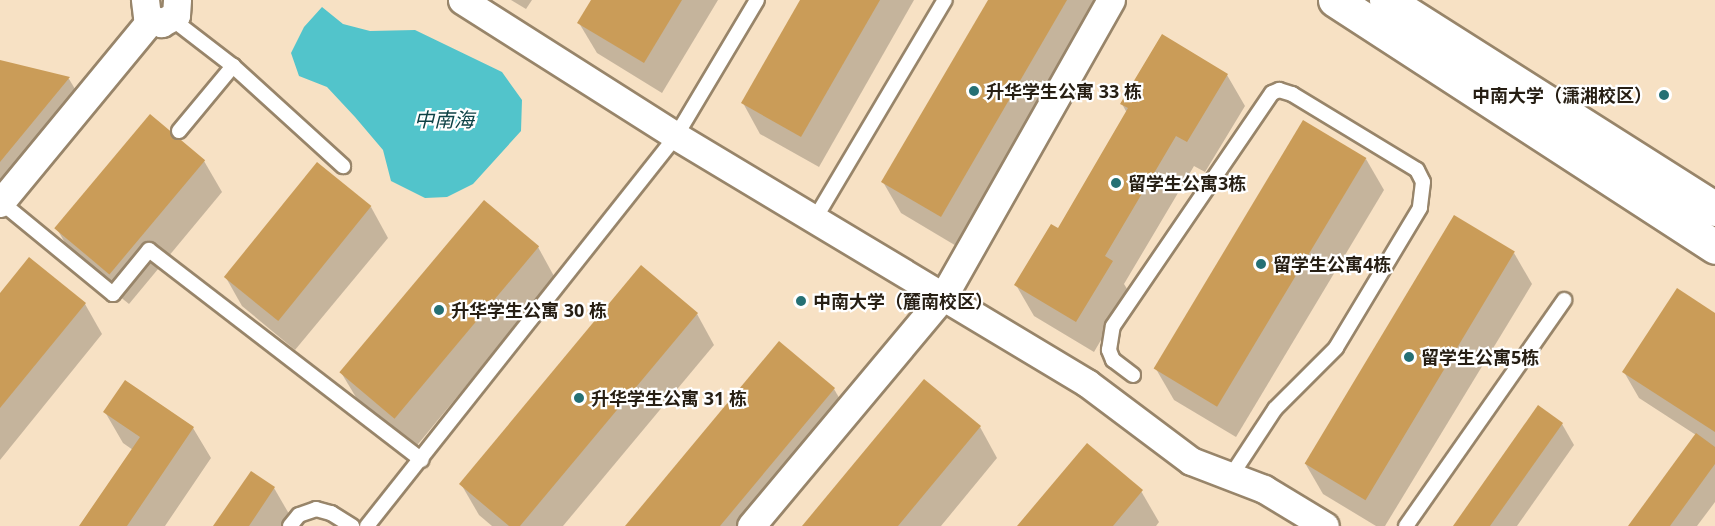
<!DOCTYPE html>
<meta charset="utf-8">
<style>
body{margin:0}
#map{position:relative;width:1715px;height:526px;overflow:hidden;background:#f7e1c4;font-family:"Noto Sans","Noto Sans SC",sans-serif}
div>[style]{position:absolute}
.water>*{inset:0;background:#52c4cb}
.shadow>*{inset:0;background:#0003}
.building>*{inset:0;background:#ca9c58;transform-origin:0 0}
.roads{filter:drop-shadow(2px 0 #98856a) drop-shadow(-2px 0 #98856a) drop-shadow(0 2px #98856a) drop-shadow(0 -2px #98856a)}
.lane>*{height:14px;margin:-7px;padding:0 7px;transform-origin:7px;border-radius:7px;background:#fff}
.street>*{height:27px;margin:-13.5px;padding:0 13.5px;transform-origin:13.5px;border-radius:13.5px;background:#fff}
.secondary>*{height:33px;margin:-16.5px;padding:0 16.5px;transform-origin:16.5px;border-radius:16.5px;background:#fff}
.dots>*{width:16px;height:16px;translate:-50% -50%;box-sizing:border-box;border:3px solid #fff;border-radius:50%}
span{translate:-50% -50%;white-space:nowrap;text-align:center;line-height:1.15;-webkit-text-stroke:4.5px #fff;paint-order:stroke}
.poi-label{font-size:18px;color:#271f14;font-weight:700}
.left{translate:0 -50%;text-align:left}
.right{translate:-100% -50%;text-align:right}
.water-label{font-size:20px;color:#0e4246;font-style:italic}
</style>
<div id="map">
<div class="water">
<div style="clip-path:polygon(322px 7px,343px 24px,370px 31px,415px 30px,502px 72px,522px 100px,521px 131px,473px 184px,447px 197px,425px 198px,391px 181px,383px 150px,355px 117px,327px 87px,299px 76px,291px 53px,304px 27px)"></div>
</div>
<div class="shadow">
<div style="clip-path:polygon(511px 0,532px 0,526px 9px)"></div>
<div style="clip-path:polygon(593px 0,718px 0,662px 93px,597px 53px,579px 23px)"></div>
<div style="clip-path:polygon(802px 0,914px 0,819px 167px,760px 134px,743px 103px)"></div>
<div style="clip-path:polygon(989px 0,1102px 0,958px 247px,901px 213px,883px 182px)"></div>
<div style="clip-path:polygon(0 62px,69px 79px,84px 104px,0 206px)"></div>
<div style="clip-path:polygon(1227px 75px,1245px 106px,1205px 172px,1194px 166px,1124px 284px,1129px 292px,1094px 352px,1034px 316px,1016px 285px,1058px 230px,1127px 113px,1122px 104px)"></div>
<div style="clip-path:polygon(150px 117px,204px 161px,222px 192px,129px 304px,75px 260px,57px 229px)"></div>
<div style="clip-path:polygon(1366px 159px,1384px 190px,1236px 437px,1174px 400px,1156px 369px)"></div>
<div style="clip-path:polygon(371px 207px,388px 238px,295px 350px,242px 306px,225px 276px)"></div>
<div style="clip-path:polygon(538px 247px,555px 278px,414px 449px,360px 404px,342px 374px)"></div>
<div style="clip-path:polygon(1514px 253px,1532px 284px,1385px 526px,1376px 526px,1323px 494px,1305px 463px)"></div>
<div style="clip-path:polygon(0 295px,85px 304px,102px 334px,0 460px)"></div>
<div style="clip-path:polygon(697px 314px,714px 345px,563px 526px,492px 526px,479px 515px,461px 484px)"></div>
<div style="clip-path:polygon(1715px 315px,1715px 502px,1697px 526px,1630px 526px,1696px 435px,1639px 398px,1624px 372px)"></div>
<div style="clip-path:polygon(834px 389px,852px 420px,763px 526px,627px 526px)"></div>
<div style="clip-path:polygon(1539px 407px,1562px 424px,1574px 445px,1517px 526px,1454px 526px)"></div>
<div style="clip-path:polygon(105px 412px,193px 428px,211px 458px,165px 526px,80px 526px,133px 450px,123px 443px)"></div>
<div style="clip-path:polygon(980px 427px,997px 458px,941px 526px,804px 526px)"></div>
<div style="clip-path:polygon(251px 473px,274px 488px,292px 519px,287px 526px,215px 526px)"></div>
<div style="clip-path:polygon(1141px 491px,1159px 522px,1156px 526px,1019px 526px)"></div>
</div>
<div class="building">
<div style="clip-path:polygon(591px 0,682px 0,644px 63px,577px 23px)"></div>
<div style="clip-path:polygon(800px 0,880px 0,801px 137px,741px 103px)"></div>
<div style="clip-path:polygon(988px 0,1067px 0,941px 217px,881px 182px)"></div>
<div style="clip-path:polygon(1162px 34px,1228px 74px,1187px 142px,1176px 136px,1105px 256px,1113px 261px,1076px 322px,1014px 285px,1051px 224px,1058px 228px,1128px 108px,1120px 104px)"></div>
<div style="clip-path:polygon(0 60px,70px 77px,0 162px)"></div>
<div style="left:150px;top:114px;width:72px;height:149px;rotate:40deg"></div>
<div style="left:1303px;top:120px;width:74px;height:290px;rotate:31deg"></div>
<div style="left:317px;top:162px;width:70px;height:148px;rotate:39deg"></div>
<div style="left:484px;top:200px;width:72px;height:225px;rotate:40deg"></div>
<div style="left:1454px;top:215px;width:71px;height:290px;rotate:31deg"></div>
<div style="clip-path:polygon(29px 257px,86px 303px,0 408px,0 293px)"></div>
<div style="clip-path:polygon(641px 265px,698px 313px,520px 526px,509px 526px,459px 484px)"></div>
<div style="clip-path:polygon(1677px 288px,1715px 313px,1715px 432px,1622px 372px)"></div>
<div style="clip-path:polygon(779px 341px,835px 388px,720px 526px,625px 526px)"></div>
<div style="clip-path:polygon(924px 379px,981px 426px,898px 526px,802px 526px)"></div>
<div style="clip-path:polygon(125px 380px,194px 427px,127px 526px,79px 526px,140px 437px,103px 412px)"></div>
<div style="clip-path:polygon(1538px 405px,1563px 423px,1490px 526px,1453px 526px)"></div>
<div style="clip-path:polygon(1696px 433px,1715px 447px,1715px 464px,1670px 526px,1628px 526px)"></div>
<div style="clip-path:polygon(1087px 443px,1143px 490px,1113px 526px,1017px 526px)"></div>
<div style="clip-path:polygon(251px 471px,275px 487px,249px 526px,213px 526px)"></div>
</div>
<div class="roads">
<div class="lane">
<div style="left:172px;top:19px;width:77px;rotate:37.6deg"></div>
<div style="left:233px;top:66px;width:149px;rotate:42.3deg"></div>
<div style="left:179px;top:131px;width:85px;rotate:-50.3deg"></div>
<div style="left:1px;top:202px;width:145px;rotate:39.4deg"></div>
<div style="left:113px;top:294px;width:57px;rotate:-50.7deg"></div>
<div style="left:149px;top:250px;width:344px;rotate:37.6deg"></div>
<div style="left:816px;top:217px;width:252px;rotate:-59.3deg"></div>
<div style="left:1133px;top:375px;width:25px;rotate:-143deg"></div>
<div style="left:1113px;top:360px;width:11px;rotate:-112deg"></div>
<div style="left:1109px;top:350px;width:24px;rotate:-81deg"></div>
<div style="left:1113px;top:326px;width:282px;rotate:-55.7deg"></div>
<div style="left:1272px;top:93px;width:8px;rotate:-23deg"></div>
<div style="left:1279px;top:90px;width:14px;rotate:17deg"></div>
<div style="left:1292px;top:94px;width:146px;rotate:31.3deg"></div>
<div style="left:1417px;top:170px;width:13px;rotate:63deg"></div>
<div style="left:1423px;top:182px;width:26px;rotate:97deg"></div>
<div style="left:1420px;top:208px;width:163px;rotate:121deg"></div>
<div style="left:1336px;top:348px;width:86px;rotate:135deg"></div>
<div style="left:1275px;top:409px;width:80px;rotate:123.3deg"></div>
<div style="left:290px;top:526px;width:14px;rotate:-51deg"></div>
<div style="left:299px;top:515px;width:18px;rotate:-19deg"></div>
<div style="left:316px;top:509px;width:16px;rotate:15deg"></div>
<div style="left:331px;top:513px;width:25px;rotate:32deg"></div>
<div style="left:367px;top:526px;width:498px;rotate:-51.6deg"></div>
<div style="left:676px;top:136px;width:158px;rotate:-59.2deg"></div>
<div style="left:1406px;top:526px;width:276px;rotate:-55deg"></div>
</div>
<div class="street">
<div style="left:145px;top:0;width:16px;rotate:83deg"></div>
<div style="left:147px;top:16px;width:16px;rotate:27deg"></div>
<div style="left:161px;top:23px;width:17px;rotate:-28deg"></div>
<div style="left:176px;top:15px;width:15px;rotate:-86deg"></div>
<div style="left:462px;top:0;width:254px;rotate:32.4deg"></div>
<div style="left:676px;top:136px;width:480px;rotate:31deg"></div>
<div style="left:1087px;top:383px;width:130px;rotate:36.9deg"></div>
<div style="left:1191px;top:461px;width:78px;rotate:21deg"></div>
<div style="left:1264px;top:489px;width:71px;rotate:31.2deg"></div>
<div style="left:0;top:203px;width:237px;rotate:-50.5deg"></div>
<div style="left:751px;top:526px;width:301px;rotate:-50.1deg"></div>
<div style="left:944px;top:295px;width:339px;rotate:-60.5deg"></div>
</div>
<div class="secondary">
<div style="left:1335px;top:0;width:453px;rotate:33deg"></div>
<div style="left:1386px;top:0;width:390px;rotate:32.4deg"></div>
</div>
</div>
<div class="dots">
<div style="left:974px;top:91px;background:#257074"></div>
<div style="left:1664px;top:95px;background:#257074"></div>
<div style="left:1116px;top:183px;background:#257074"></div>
<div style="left:1261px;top:264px;background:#257074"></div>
<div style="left:801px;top:301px;background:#257074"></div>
<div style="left:439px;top:310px;background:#257074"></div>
<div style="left:1409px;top:357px;background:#257074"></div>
<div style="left:579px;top:398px;background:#257074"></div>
</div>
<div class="poi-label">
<span class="left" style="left:986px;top:91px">升华学生公寓 33 栋</span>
<span class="right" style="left:1652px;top:95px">中南大学（潇湘校区）</span>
<span class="left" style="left:1128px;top:183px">留学生公寓3栋</span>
<span class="left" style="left:1273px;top:264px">留学生公寓4栋</span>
<span class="left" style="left:813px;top:301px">中南大学（麓南校区）</span>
<span class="left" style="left:451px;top:310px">升华学生公寓 30 栋</span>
<span class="left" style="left:1421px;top:357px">留学生公寓5栋</span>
<span class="left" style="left:591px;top:398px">升华学生公寓 31 栋</span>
</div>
<div class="water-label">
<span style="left:444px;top:119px">中南海</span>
</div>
</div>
